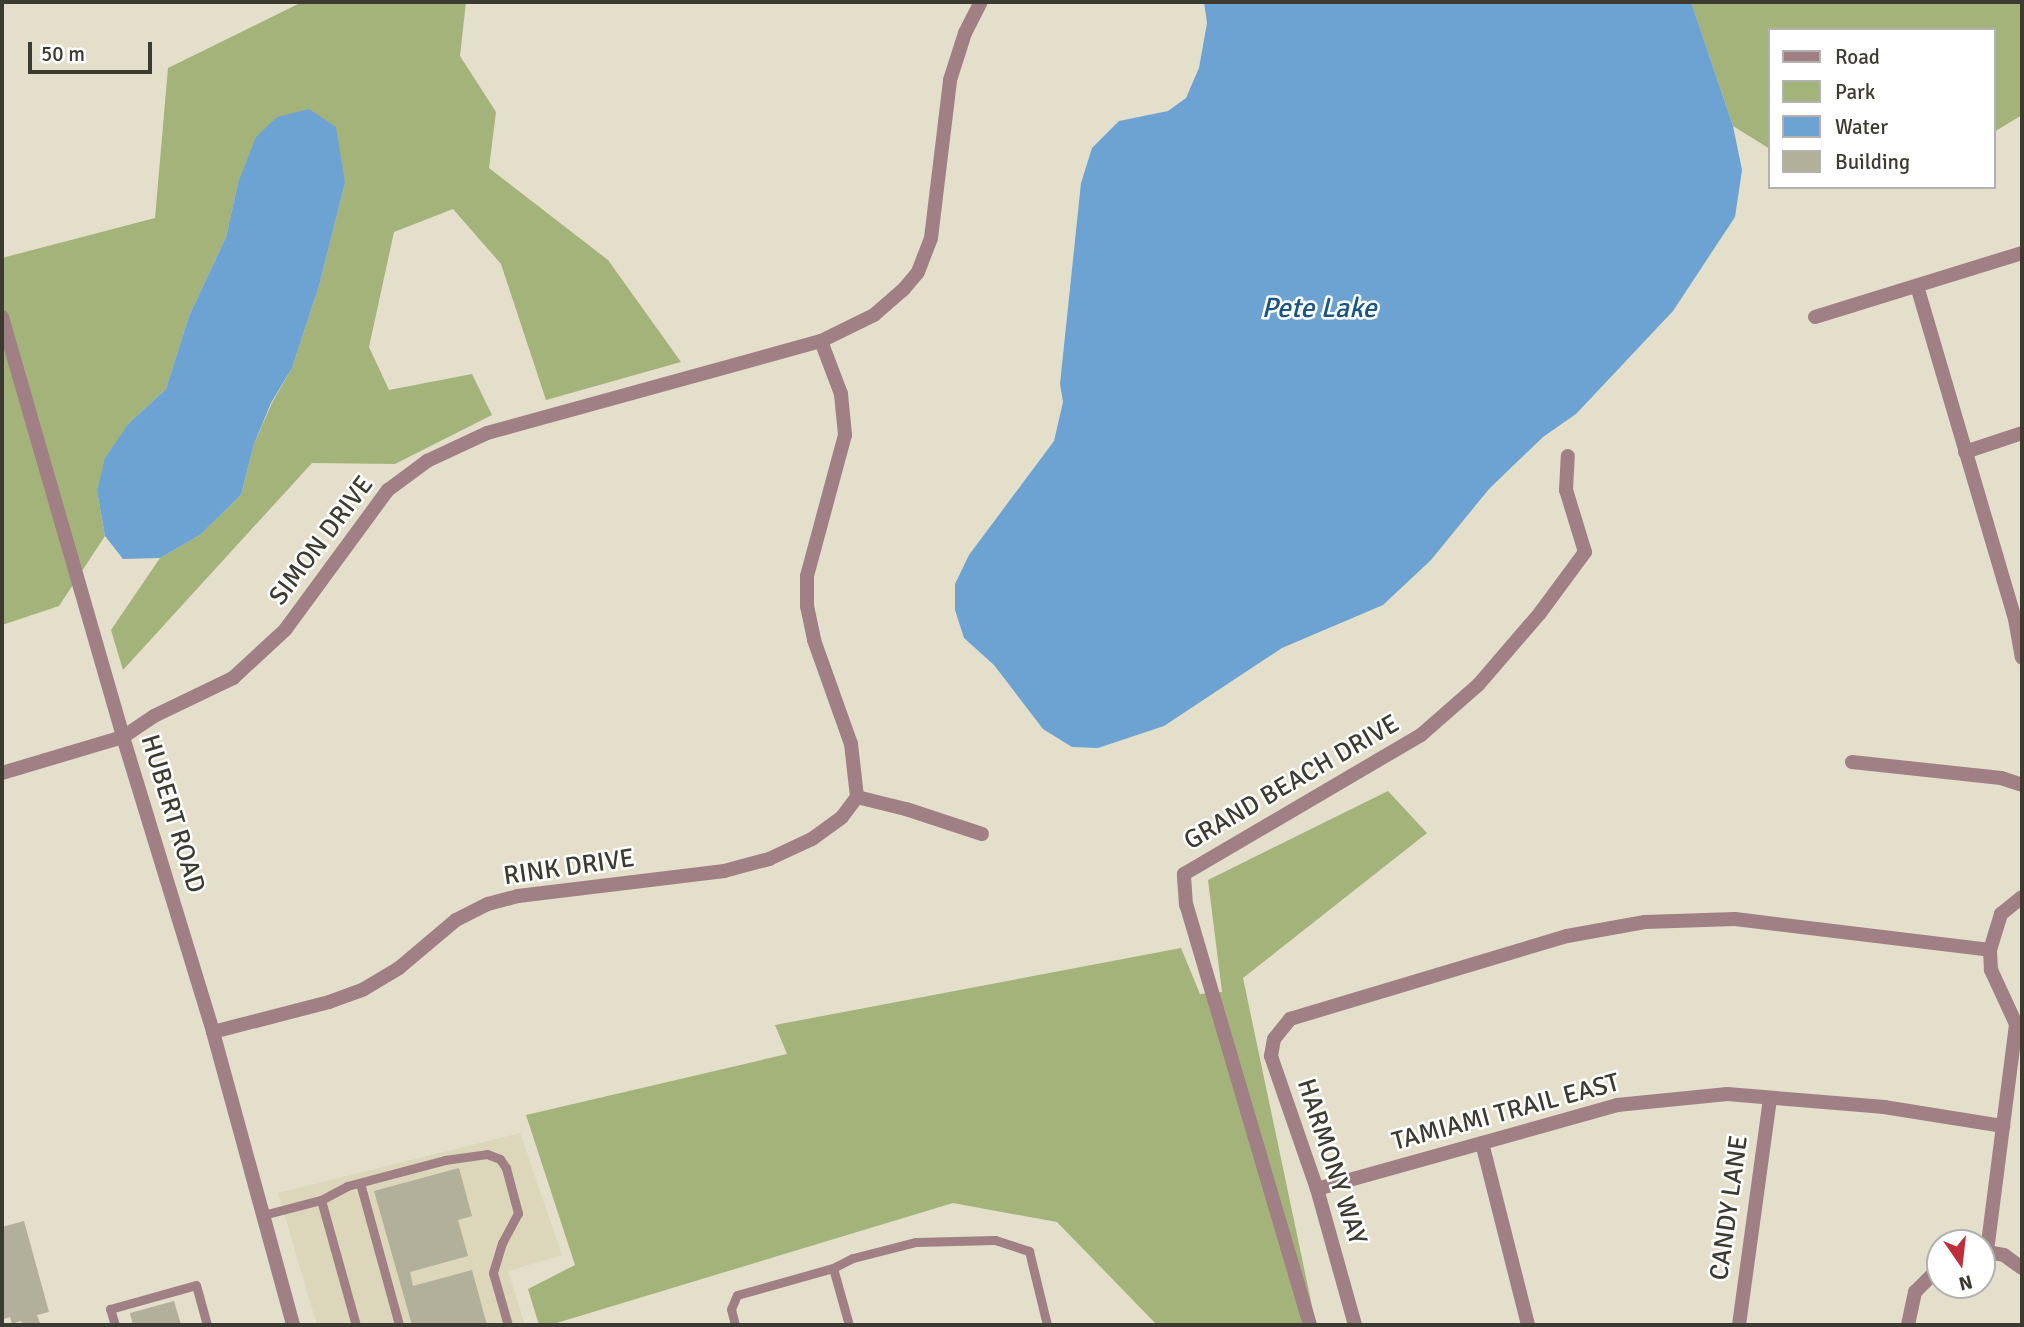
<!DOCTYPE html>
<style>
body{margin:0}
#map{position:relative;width:2024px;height:1327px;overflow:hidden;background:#e3dfca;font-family:Signika,sans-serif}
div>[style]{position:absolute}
.built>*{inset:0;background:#dcd7ba}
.green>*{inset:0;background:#a4b37a}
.water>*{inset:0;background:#6da3d2}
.building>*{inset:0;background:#b2af9a}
.service>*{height:9px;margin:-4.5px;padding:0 4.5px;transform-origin:4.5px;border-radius:4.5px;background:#a08085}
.minor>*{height:14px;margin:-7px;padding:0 7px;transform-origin:7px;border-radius:7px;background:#a08085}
span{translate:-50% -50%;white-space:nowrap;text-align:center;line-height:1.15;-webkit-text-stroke:5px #fff;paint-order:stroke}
.street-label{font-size:26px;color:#3c3b32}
.water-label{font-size:28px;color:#195582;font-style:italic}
.frame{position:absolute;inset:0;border:4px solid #3c3b32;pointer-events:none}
.legend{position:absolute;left:1768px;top:28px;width:228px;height:161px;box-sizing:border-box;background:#fff;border:2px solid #b1b1ad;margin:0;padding:9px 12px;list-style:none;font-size:21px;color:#3c3b32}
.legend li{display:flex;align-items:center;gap:14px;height:35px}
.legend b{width:35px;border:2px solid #b1b1ad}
.north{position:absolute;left:1926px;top:1229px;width:70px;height:70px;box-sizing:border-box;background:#fff;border:2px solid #b1b1ad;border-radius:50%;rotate:166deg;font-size:19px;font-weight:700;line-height:28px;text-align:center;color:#3c3b32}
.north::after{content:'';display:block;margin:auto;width:24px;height:32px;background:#be2e3b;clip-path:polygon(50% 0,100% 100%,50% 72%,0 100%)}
.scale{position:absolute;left:28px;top:42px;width:124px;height:32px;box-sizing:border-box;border:4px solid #3c3b32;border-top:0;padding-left:9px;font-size:21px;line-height:24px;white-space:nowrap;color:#3c3b32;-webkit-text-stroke:5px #fff;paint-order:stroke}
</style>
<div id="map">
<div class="built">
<div style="clip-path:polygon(520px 1133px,562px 1255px,508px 1271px,525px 1325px,317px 1325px,278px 1193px)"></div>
</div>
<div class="green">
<div style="clip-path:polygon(302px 2px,466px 2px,460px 56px,496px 112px,489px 168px,608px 260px,681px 362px,546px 400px,501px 264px,453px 209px,394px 232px,369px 347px,389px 390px,472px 374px,492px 415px,395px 464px,312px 463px,123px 670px,111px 630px,160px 558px,200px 535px,241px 495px,254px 444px,272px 403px,292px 368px,319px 286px,345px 183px,238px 183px,226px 237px,189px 316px,166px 389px,129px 423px,97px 491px,105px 536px,59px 606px,2px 625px,2px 258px,155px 218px,168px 68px)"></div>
<div style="clip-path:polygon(1691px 2px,2022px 2px,2022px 115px,1994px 132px,1994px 30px,1770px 30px,1770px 149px,1733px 126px)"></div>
<div style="clip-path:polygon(1388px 791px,1427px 833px,1243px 978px,1316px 1325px,1157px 1325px,1057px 1222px,953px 1203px,550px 1325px,539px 1325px,528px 1289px,575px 1265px,526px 1115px,787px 1054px,775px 1025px,1181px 948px,1200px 994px,1222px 992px,1208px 880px)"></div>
</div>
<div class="water">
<div style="clip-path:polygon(1204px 2px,1691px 2px,1733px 126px,1742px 170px,1735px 217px,1673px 311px,1576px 414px,1543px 437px,1489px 489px,1431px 560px,1383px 605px,1282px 648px,1164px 726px,1098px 748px,1072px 747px,1043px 729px,994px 665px,964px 638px,955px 610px,955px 584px,969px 555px,1054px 441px,1063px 402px,1060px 384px,1081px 183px,1092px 148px,1119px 121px,1168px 111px,1186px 98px,1199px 68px,1207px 23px)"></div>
<div style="clip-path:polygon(309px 109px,336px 127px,345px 183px,319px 286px,292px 368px,271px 403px,254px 444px,241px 495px,200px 535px,160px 558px,123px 559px,105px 536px,97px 491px,105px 458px,129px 423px,166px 389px,189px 316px,226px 237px,238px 183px,256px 137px,277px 117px)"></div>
</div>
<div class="building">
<div style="clip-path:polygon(459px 1168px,472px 1216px,458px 1220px,468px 1256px,410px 1272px,413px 1286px,472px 1270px,487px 1325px,412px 1325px,374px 1191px)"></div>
<div style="clip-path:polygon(24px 1221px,49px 1312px,37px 1315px,40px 1323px,31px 1325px,23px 1325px,21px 1321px,12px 1324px,10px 1317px,4px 1319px,2px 1312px,2px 1227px)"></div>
<div style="clip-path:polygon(174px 1301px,181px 1325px,133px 1325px,130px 1313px)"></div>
</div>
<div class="service">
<div style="left:360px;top:1183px;width:147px;rotate:74.6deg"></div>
<div style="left:321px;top:1200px;width:30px;rotate:-28deg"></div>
<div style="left:347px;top:1186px;width:101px;rotate:-14.9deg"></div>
<div style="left:445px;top:1160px;width:42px;rotate:-8.1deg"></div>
<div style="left:487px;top:1154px;width:14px;rotate:21deg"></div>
<div style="left:500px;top:1159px;width:11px;rotate:56deg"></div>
<div style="left:506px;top:1168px;width:47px;rotate:75.1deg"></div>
<div style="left:518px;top:1213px;width:34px;rotate:118deg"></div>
<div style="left:502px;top:1243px;width:31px;rotate:107deg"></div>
<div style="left:493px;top:1273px;width:54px;rotate:73.9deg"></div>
<div style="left:263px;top:1215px;width:60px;rotate:-14.5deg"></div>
<div style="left:321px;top:1200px;width:130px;rotate:74.4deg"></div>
<div style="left:115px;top:1325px;width:17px;rotate:-107deg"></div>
<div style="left:110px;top:1309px;width:89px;rotate:-15.6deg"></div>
<div style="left:196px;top:1285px;width:41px;rotate:74.6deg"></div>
<div style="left:735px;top:1325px;width:16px;rotate:-104deg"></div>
<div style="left:731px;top:1309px;width:15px;rotate:-67deg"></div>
<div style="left:737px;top:1295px;width:100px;rotate:-15.7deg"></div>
<div style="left:849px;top:1325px;width:59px;rotate:-105.7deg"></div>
<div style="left:833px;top:1268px;width:22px;rotate:-27deg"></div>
<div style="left:853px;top:1258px;width:65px;rotate:-14.3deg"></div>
<div style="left:916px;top:1242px;width:79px;rotate:-1.5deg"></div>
<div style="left:995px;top:1240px;width:36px;rotate:18deg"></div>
<div style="left:1029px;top:1251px;width:76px;rotate:76.3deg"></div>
</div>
<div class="minor">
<div style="left:1917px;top:286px;width:347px;rotate:73.6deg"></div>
<div style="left:2015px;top:619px;width:39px;rotate:80deg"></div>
<div style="left:2px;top:317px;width:437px;rotate:73.9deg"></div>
<div style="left:123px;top:737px;width:308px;rotate:73deg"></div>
<div style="left:213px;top:1032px;width:304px;rotate:74.7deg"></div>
<div style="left:1815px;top:317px;width:217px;rotate:-17.2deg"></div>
<div style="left:821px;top:341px;width:57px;rotate:69.3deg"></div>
<div style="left:841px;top:394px;width:41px;rotate:84.4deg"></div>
<div style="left:845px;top:435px;width:146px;rotate:105.1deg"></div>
<div style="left:807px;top:576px;width:30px;rotate:90deg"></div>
<div style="left:807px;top:606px;width:35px;rotate:78deg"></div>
<div style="left:814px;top:640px;width:110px;rotate:70.4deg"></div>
<div style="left:851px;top:744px;width:53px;rotate:83.5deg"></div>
<div style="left:1965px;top:452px;width:60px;rotate:-18.4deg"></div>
<div style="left:1852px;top:762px;width:150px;rotate:6.1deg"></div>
<div style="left:2001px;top:778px;width:22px;rotate:18deg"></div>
<div style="left:2px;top:773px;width:126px;rotate:-16.6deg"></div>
<div style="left:123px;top:737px;width:37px;rotate:-34deg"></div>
<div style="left:154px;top:716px;width:88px;rotate:-25.7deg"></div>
<div style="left:233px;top:678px;width:71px;rotate:-42.7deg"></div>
<div style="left:285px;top:630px;width:174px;rotate:-53.7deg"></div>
<div style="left:388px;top:490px;width:49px;rotate:-36.6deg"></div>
<div style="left:427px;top:461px;width:66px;rotate:-25deg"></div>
<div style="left:487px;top:433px;width:346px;rotate:-15.4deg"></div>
<div style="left:821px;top:341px;width:59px;rotate:-26.1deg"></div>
<div style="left:874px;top:315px;width:38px;rotate:-41deg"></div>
<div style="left:903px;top:290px;width:23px;rotate:-50deg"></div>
<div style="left:918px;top:272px;width:36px;rotate:-69deg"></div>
<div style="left:931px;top:238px;width:159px;rotate:-83.1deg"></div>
<div style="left:950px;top:80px;width:49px;rotate:-72.3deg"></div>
<div style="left:965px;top:33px;width:35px;rotate:-63deg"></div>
<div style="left:857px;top:797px;width:50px;rotate:13.8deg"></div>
<div style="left:906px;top:809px;width:80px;rotate:18.2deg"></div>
<div style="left:2016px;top:1024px;width:60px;rotate:-114.8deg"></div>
<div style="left:1991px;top:970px;width:20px;rotate:-93deg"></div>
<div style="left:1990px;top:950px;width:38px;rotate:-73deg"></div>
<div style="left:2001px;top:914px;width:27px;rotate:-39deg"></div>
<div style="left:213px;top:1032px;width:120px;rotate:-14.5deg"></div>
<div style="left:329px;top:1002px;width:37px;rotate:-20deg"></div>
<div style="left:364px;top:989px;width:41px;rotate:-31deg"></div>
<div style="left:399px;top:968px;width:75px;rotate:-40.1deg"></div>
<div style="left:456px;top:920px;width:36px;rotate:-27deg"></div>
<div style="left:488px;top:904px;width:31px;rotate:-15deg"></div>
<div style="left:518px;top:896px;width:208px;rotate:-6.9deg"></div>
<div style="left:724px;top:871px;width:47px;rotate:-14.9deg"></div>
<div style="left:769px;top:859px;width:47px;rotate:-24.9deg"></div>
<div style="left:812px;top:839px;width:37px;rotate:-36deg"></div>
<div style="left:842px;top:817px;width:25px;rotate:-53deg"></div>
<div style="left:1482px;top:1143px;width:188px;rotate:75.8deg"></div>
<div style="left:1317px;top:1189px;width:312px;rotate:-15.6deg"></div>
<div style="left:1617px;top:1105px;width:111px;rotate:-5.7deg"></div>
<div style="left:1727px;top:1094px;width:158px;rotate:4.7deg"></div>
<div style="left:1884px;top:1107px;width:121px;rotate:9.1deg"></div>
<div style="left:1982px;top:1251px;width:22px;rotate:10deg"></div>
<div style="left:2004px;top:1255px;width:22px;rotate:36deg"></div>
<div style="left:1987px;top:1251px;width:229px;rotate:-82.7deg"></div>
<div style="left:1310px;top:1325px;width:438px;rotate:-106.4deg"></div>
<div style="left:1186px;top:905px;width:31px;rotate:-94deg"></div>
<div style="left:1184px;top:874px;width:275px;rotate:-30.4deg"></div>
<div style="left:1421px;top:735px;width:77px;rotate:-41.3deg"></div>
<div style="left:1479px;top:684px;width:94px;rotate:-49.3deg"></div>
<div style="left:1540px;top:613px;width:76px;rotate:-53.6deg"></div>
<div style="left:1585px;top:552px;width:65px;rotate:-107deg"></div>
<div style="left:1566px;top:490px;width:34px;rotate:-87deg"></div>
<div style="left:1355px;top:1325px;width:141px;rotate:-105.6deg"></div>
<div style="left:1317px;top:1189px;width:141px;rotate:-109.1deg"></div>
<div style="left:1271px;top:1056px;width:17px;rotate:-80deg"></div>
<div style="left:1274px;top:1039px;width:26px;rotate:-51deg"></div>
<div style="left:1290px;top:1019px;width:289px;rotate:-16.7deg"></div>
<div style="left:1567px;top:936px;width:79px;rotate:-10.2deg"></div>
<div style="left:1645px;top:922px;width:90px;rotate:-1.9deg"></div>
<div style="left:1735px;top:919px;width:257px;rotate:6.9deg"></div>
<div style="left:1739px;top:1325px;width:229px;rotate:-82.2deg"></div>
<div style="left:1908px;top:1325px;width:34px;rotate:-78deg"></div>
<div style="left:1915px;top:1292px;width:35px;rotate:-45deg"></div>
</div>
<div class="street-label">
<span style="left:322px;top:541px;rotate:-53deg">SIMON DRIVE</span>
<span style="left:1292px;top:783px;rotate:-30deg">GRAND BEACH DRIVE</span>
<span style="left:172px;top:814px;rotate:73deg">HUBERT ROAD</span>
<span style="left:569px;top:868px;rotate:-8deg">RINK DRIVE</span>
<span style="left:1506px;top:1113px;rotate:-15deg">TAMIAMI TRAIL EAST</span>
<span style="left:1331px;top:1162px;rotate:72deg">HARMONY WAY</span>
<span style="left:1730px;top:1208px;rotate:-82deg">CANDY LANE</span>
</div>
<div class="water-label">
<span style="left:1319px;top:308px">Pete Lake</span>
</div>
<div class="frame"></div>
<ul class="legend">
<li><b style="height:9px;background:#a08085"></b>Road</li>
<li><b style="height:19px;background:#a4b37a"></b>Park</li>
<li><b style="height:19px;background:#6da3d2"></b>Water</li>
<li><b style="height:19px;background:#b2af9a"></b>Building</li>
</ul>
<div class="north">N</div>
<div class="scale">50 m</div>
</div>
